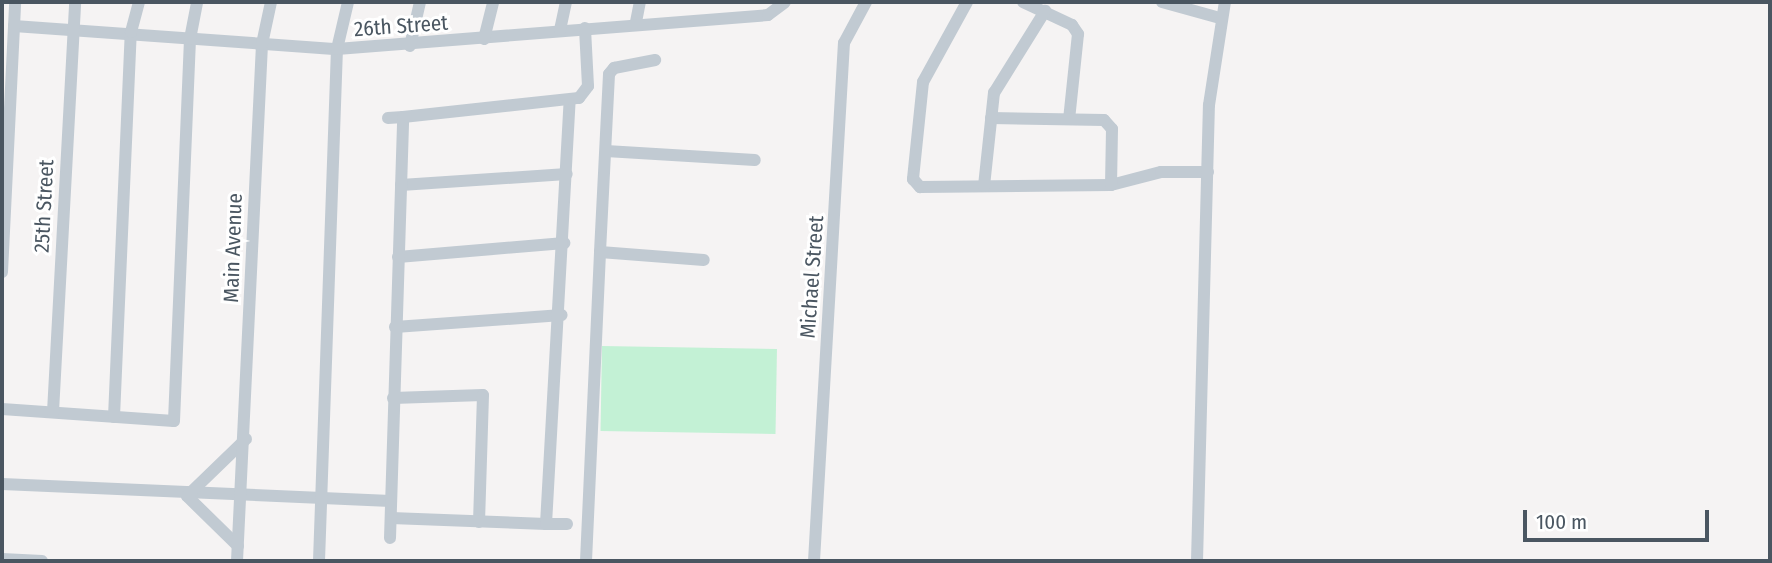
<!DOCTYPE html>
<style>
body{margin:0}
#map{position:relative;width:1772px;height:563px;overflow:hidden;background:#f5f3f3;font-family:"Fira Sans Condensed",sans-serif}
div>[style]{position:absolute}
.green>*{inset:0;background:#c3f1d5;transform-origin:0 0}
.minor>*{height:12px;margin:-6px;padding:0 6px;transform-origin:6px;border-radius:6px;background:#c1cad2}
span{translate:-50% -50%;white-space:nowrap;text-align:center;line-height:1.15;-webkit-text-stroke:6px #fff;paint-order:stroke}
.street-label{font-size:21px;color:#4a5661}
.frame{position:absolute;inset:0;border:4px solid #4a5661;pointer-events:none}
.scale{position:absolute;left:1523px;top:510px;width:186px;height:32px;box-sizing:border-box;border:4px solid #4a5661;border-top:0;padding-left:9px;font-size:21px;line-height:24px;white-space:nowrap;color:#4a5661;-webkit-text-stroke:5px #fff;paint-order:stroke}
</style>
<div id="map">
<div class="green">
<div style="left:602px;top:346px;width:175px;height:85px;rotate:1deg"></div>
</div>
<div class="minor">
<div style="left:967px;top:2px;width:91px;rotate:118.8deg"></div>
<div style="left:923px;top:82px;width:98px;rotate:95.9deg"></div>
<div style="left:913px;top:179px;width:11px;rotate:49deg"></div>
<div style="left:920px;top:187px;width:191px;rotate:-0.6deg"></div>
<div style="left:1111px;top:185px;width:52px;rotate:-14.6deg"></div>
<div style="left:1161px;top:172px;width:47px"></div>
<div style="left:1023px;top:2px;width:54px;rotate:25.1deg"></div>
<div style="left:1072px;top:25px;width:11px;rotate:56deg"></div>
<div style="left:1078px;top:34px;width:85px;rotate:96deg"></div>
<div style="left:1162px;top:2px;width:60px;rotate:15.4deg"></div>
<div style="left:636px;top:22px;width:20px;rotate:-79deg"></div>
<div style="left:14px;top:26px;width:324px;rotate:4.1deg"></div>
<div style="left:337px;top:49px;width:432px;rotate:-4.5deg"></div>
<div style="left:768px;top:15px;width:21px;rotate:-37deg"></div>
<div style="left:560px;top:30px;width:29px;rotate:-78deg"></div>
<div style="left:484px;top:39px;width:38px;rotate:-76deg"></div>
<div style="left:410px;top:46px;width:45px;rotate:-77.2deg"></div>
<div style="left:388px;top:118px;width:15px;rotate:-4deg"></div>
<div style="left:991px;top:118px;width:113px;rotate:1deg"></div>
<div style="left:1104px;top:120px;width:12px;rotate:48deg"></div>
<div style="left:1112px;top:129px;width:56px;rotate:91deg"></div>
<div style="left:606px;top:151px;width:149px;rotate:3.5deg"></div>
<div style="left:401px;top:185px;width:166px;rotate:-3.8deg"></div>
<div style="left:984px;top:186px;width:94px;rotate:-83.9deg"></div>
<div style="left:994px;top:93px;width:97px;rotate:-58.1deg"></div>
<div style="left:600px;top:252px;width:178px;rotate:-87.1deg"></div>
<div style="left:609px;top:74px;width:8px;rotate:-50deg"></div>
<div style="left:614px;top:68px;width:42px;rotate:-11deg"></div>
<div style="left:398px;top:257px;width:167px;rotate:-4.8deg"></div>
<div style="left:2px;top:272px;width:270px;rotate:-87.2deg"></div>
<div style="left:395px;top:327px;width:167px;rotate:-4.1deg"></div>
<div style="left:393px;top:398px;width:90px;rotate:-1.9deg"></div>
<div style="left:483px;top:395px;width:127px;rotate:91.8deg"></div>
<div style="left:2px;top:409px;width:172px;rotate:4deg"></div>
<div style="left:174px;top:421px;width:382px;rotate:-87.6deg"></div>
<div style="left:190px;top:39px;width:38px;rotate:-79deg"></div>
<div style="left:53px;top:412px;width:411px;rotate:-86.9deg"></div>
<div style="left:114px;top:417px;width:385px;rotate:-87.5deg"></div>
<div style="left:131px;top:32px;width:31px;rotate:-75deg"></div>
<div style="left:2px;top:484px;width:389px;rotate:2.5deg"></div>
<div style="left:391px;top:518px;width:155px;rotate:2.2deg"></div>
<div style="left:546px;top:524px;width:424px;rotate:-86.8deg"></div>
<div style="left:546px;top:524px;width:21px"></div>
<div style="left:390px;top:538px;width:421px;rotate:-88.2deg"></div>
<div style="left:403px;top:117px;width:177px;rotate:-6.2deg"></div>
<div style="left:579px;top:98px;width:15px;rotate:-53deg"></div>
<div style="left:588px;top:86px;width:58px;rotate:-93deg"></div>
<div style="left:238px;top:546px;width:71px;rotate:-135.6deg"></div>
<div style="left:187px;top:496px;width:82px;rotate:-44deg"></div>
<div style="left:2px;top:559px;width:40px;rotate:2.9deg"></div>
<div style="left:237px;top:561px;width:518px;rotate:-87.23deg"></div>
<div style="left:262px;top:44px;width:43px;rotate:-77.9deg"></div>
<div style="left:319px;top:561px;width:512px;rotate:-87.99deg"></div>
<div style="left:337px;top:49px;width:48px;rotate:-76.8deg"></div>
<div style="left:586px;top:561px;width:309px;rotate:-87.4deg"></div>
<div style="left:600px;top:252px;width:104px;rotate:4.4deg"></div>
<div style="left:814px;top:561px;width:519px;rotate:-86.69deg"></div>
<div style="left:844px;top:43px;width:47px;rotate:-61.8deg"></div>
<div style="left:1197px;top:561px;width:456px;rotate:-88.5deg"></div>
<div style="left:1209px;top:105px;width:104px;rotate:-81.2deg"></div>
</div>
<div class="street-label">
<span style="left:401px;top:26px;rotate:-4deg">26th Street</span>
<span style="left:44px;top:206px;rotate:-87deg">25th Street</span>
<span style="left:233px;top:248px;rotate:-88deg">Main Avenue</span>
<span style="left:812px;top:277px;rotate:-86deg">Michael Street</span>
</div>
<div class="frame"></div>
<div class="scale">100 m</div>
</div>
